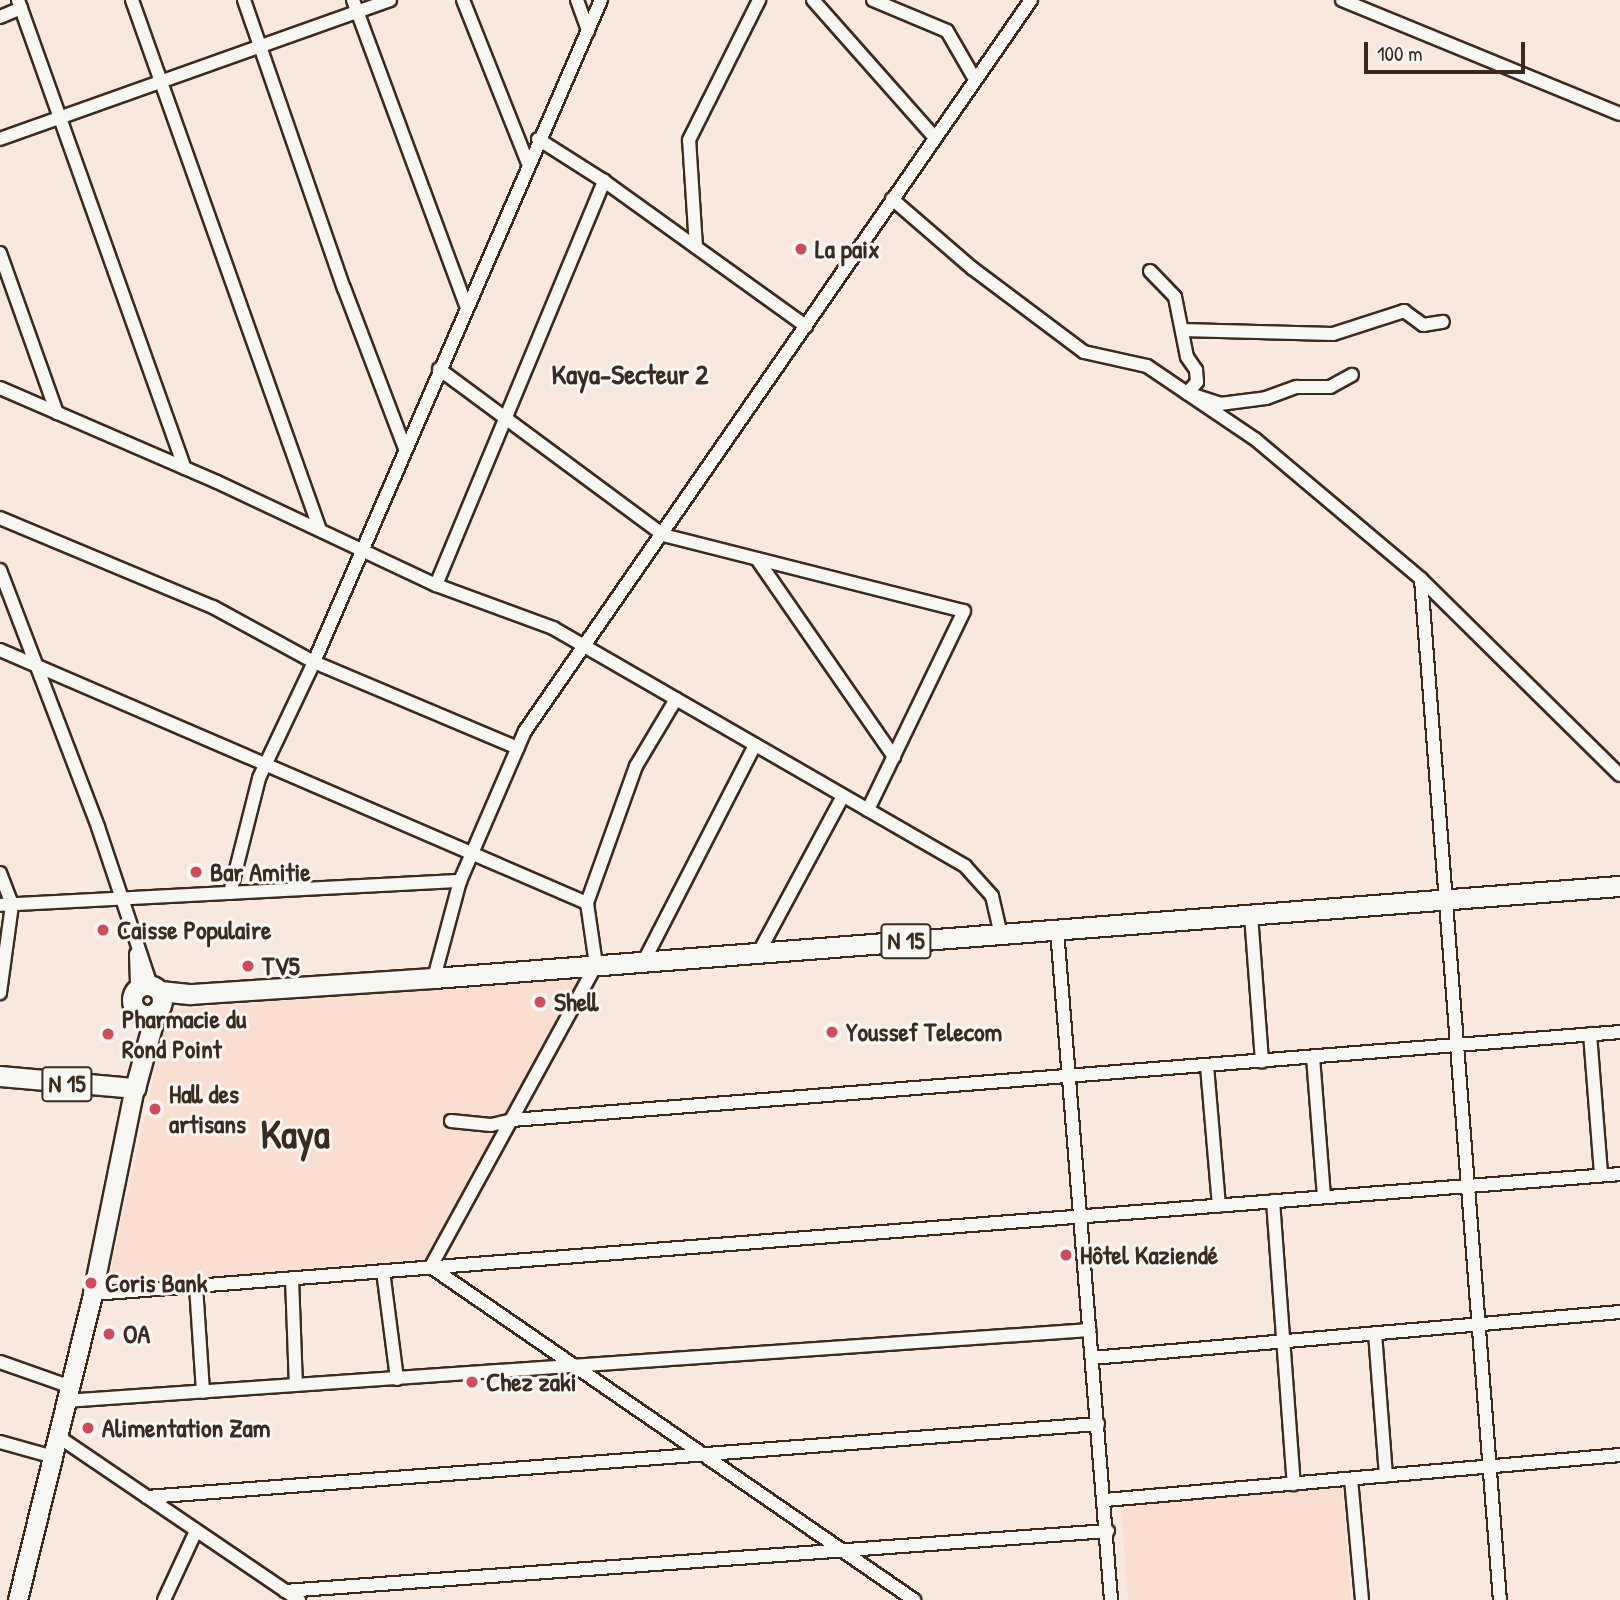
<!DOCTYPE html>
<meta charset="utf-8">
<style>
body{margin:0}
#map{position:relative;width:1620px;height:1600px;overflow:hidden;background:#f8e8de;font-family:"Patrick Hand",sans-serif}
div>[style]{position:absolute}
.built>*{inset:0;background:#faded0}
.roads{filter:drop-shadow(2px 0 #3b2a1e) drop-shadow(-2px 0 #3b2a1e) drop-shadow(0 2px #3b2a1e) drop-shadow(0 -2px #3b2a1e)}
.minor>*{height:12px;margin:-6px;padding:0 6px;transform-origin:6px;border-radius:6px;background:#f6f6f2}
.secondary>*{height:18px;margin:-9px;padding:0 9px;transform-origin:9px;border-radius:9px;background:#f6f6f2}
.primary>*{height:19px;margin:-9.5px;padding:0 9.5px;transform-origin:9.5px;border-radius:9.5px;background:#f6f6f2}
.primary>.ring{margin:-9.5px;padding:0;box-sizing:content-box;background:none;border:19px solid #f6f6f2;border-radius:50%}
.dots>*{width:19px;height:19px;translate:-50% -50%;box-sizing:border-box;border:4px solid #f6f6f2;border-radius:50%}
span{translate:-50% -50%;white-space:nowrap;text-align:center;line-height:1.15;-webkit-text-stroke:6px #f6f6f2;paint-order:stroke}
.shield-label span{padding:2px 5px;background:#f6f6f2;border:2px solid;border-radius:5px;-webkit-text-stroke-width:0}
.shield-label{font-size:24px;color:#3b2a1e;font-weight:700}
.poi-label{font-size:26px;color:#3b2a1e;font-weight:700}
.left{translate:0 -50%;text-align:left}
.neighbourhood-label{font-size:28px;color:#3b2a1e;font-weight:700}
.town-label{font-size:40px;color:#3b2a1e;font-weight:700}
.scale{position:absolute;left:1364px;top:42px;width:161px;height:32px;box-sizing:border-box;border:4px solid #3b2a1e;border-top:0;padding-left:9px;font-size:21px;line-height:24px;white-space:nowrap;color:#3b2a1e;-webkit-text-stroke:5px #f6f6f2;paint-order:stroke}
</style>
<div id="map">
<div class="built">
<div style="clip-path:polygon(580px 977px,428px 1258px,107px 1285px,169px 1010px)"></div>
<div style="clip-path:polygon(1342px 1486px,1351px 1600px,1128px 1600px,1121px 1507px)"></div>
</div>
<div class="roads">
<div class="minor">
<div style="left:18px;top:0;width:497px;rotate:70.4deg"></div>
<div style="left:132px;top:0;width:562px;rotate:70.47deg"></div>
<div style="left:244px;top:0;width:305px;rotate:70.9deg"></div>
<div style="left:344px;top:288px;width:172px;rotate:69.2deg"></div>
<div style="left:353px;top:0;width:326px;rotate:69.7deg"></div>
<div style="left:463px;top:0;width:175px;rotate:68.3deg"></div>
<div style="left:577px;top:0;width:33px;rotate:70deg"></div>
<div style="left:813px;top:0;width:184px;rotate:48.5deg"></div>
<div style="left:873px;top:0;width:80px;rotate:22.7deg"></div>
<div style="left:947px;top:31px;width:52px;rotate:60deg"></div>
<div style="left:1342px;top:0;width:300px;rotate:22.3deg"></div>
<div style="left:0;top:17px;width:23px;rotate:-23deg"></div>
<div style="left:0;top:139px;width:414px;rotate:-19.6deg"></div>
<div style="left:538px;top:139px;width:78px;rotate:32.5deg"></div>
<div style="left:604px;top:181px;width:249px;rotate:35.7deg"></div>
<div style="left:892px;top:199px;width:106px;rotate:40.8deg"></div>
<div style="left:972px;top:268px;width:140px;rotate:36.9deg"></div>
<div style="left:1084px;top:352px;width:65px;rotate:12.5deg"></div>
<div style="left:1147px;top:366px;width:130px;rotate:34.1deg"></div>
<div style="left:1255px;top:439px;width:217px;rotate:40.1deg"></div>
<div style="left:1421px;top:579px;width:279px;rotate:44.6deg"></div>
<div style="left:696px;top:247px;width:107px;rotate:-93.7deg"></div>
<div style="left:689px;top:140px;width:157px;rotate:-63.4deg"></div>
<div style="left:0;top:253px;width:170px;rotate:70.4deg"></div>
<div style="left:1150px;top:271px;width:36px;rotate:46deg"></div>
<div style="left:1175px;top:297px;width:61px;rotate:78.7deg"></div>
<div style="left:1187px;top:357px;width:16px;rotate:55deg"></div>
<div style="left:1196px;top:370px;width:12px;rotate:85deg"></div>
<div style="left:1197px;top:382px;width:15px;rotate:132deg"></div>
<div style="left:1187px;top:393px;width:35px;rotate:18deg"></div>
<div style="left:1220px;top:404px;width:46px;rotate:-7.4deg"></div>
<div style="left:1266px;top:398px;width:33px;rotate:-20deg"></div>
<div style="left:1297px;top:387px;width:33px"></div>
<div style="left:1330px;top:387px;width:25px;rotate:-29deg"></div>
<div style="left:1182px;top:330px;width:151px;rotate:1.5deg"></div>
<div style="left:1333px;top:334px;width:75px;rotate:-17.9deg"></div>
<div style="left:1404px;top:311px;width:24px;rotate:36deg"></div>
<div style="left:1423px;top:325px;width:20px;rotate:-9deg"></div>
<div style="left:439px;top:369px;width:279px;rotate:36.5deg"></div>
<div style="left:663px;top:535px;width:310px;rotate:14.2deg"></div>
<div style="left:964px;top:611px;width:221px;rotate:115.8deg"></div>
<div style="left:0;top:388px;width:236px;rotate:23.4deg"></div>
<div style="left:217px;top:482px;width:242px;rotate:25.2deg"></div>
<div style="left:436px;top:585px;width:125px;rotate:20.2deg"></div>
<div style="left:553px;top:628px;width:476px;rotate:30deg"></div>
<div style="left:965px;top:866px;width:40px;rotate:48deg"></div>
<div style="left:992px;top:896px;width:39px;rotate:77deg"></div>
<div style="left:0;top:518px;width:231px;rotate:22.7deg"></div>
<div style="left:213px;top:607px;width:115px;rotate:28.6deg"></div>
<div style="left:314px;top:662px;width:221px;rotate:22.9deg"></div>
<div style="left:757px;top:559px;width:241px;rotate:55.3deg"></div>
<div style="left:0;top:570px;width:275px;rotate:69.1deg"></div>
<div style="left:98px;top:827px;width:167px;rotate:71.5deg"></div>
<div style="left:1421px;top:579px;width:1024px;rotate:85.58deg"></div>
<div style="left:436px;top:585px;width:438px;rotate:-67.4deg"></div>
<div style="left:0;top:650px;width:639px;rotate:23.32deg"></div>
<div style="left:676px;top:699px;width:78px;rotate:120.8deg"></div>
<div style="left:636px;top:766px;width:145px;rotate:109.7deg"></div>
<div style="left:587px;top:903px;width:63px;rotate:81.7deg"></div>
<div style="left:596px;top:965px;width:344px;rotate:118.7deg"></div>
<div style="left:431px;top:1267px;width:587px;rotate:34.58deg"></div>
<div style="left:0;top:873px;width:34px;rotate:69deg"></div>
<div style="left:12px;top:905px;width:89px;rotate:97.8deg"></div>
<div style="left:230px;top:893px;width:119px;rotate:-75.8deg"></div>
<div style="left:259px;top:778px;width:128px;rotate:-64.6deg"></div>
<div style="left:314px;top:662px;width:722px;rotate:-66.56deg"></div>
<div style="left:0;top:905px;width:461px;rotate:-3deg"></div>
<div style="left:1251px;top:915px;width:147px;rotate:85.7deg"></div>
<div style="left:1057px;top:930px;width:672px;rotate:85.39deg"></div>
<div style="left:759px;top:952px;width:177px;rotate:-61.7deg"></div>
<div style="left:136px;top:954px;width:34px;rotate:88deg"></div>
<div style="left:644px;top:961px;width:243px;rotate:-62.8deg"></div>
<div style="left:434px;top:978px;width:100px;rotate:-75deg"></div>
<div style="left:460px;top:881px;width:163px;rotate:-66.6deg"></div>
<div style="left:525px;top:731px;width:889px;rotate:-55.31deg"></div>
<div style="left:1590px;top:1034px;width:141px;rotate:85.5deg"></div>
<div style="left:1313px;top:1057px;width:140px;rotate:85.5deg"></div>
<div style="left:1207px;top:1066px;width:140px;rotate:85.1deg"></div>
<div style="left:451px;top:1121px;width:40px;rotate:5.7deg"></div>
<div style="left:491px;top:1125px;width:22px;rotate:-13deg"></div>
<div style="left:512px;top:1120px;width:1111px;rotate:-4.54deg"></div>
<div style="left:1273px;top:1201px;width:284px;rotate:85.8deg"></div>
<div style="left:383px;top:1271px;width:109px;rotate:82.6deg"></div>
<div style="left:292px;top:1278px;width:107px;rotate:87.9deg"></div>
<div style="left:196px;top:1286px;width:106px;rotate:86.2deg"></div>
<div style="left:93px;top:1294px;width:1532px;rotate:-4.49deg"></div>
<div style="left:1375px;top:1333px;width:143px;rotate:85.6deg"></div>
<div style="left:1092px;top:1358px;width:530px;rotate:-4.98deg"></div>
<div style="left:0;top:1362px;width:72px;rotate:19.4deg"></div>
<div style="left:65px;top:1401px;width:1027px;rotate:-3.96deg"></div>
<div style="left:56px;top:1435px;width:294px;rotate:34.2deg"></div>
<div style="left:0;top:1442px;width:52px;rotate:15.6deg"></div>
<div style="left:1351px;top:1479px;width:121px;rotate:84.8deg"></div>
<div style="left:147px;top:1497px;width:954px;rotate:-4.39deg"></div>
<div style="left:1105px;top:1500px;width:517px;rotate:-4.99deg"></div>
<div style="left:285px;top:1591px;width:825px;rotate:-4.17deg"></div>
<div style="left:164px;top:1600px;width:76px;rotate:-65.1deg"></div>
</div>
<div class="secondary">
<div style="left:18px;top:1600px;width:315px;rotate:-76.2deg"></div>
<div style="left:93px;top:1294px;width:210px;rotate:-78.5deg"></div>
</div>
<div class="primary">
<div class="ring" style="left:132px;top:985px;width:11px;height:11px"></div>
<div style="left:160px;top:991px;width:31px;rotate:6deg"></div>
<div style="left:191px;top:994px;width:244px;rotate:-3.8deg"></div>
<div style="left:434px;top:978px;width:1190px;rotate:-4.44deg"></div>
<div style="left:0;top:1076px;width:136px;rotate:5.1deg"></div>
<div style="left:135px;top:1088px;width:79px;rotate:-74.6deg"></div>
</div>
</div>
<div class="dots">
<div style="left:801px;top:249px;background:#d1495b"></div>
<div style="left:196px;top:872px;background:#d1495b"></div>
<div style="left:103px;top:930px;background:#d1495b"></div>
<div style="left:248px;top:966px;background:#d1495b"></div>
<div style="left:540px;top:1002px;background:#d1495b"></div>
<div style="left:832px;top:1032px;background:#d1495b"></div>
<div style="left:108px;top:1034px;background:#d1495b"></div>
<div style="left:155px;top:1109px;background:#d1495b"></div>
<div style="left:1066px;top:1255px;background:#d1495b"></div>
<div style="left:91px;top:1283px;background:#d1495b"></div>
<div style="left:109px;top:1334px;background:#d1495b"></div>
<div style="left:472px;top:1382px;background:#d1495b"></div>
<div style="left:88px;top:1428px;background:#d1495b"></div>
</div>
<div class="shield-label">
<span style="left:906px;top:941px">N 15</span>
<span style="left:67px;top:1084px">N 15</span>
</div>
<div class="poi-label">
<span class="left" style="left:815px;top:249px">La paix</span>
<span class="left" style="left:210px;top:872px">Bar Amitie</span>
<span class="left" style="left:117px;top:930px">Caisse Populaire</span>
<span class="left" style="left:262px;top:966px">TV5</span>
<span class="left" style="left:554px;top:1002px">Shell</span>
<span class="left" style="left:122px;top:1034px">Pharmacie du<br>Rond Point</span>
<span class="left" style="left:846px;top:1032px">Youssef Telecom</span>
<span class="left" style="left:169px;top:1109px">Hall des<br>artisans</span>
<span class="left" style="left:1080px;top:1255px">Hôtel Kaziendé</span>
<span class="left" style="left:105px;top:1283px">Coris Bank</span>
<span class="left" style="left:123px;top:1334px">OA</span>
<span class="left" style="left:486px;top:1382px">Chez zaki</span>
<span class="left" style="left:102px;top:1428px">Alimentation Zam</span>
</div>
<div class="neighbourhood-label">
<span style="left:630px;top:374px">Kaya-Secteur 2</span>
</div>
<div class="town-label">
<span style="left:295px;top:1133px">Kaya</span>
</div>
<div class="scale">100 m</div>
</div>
